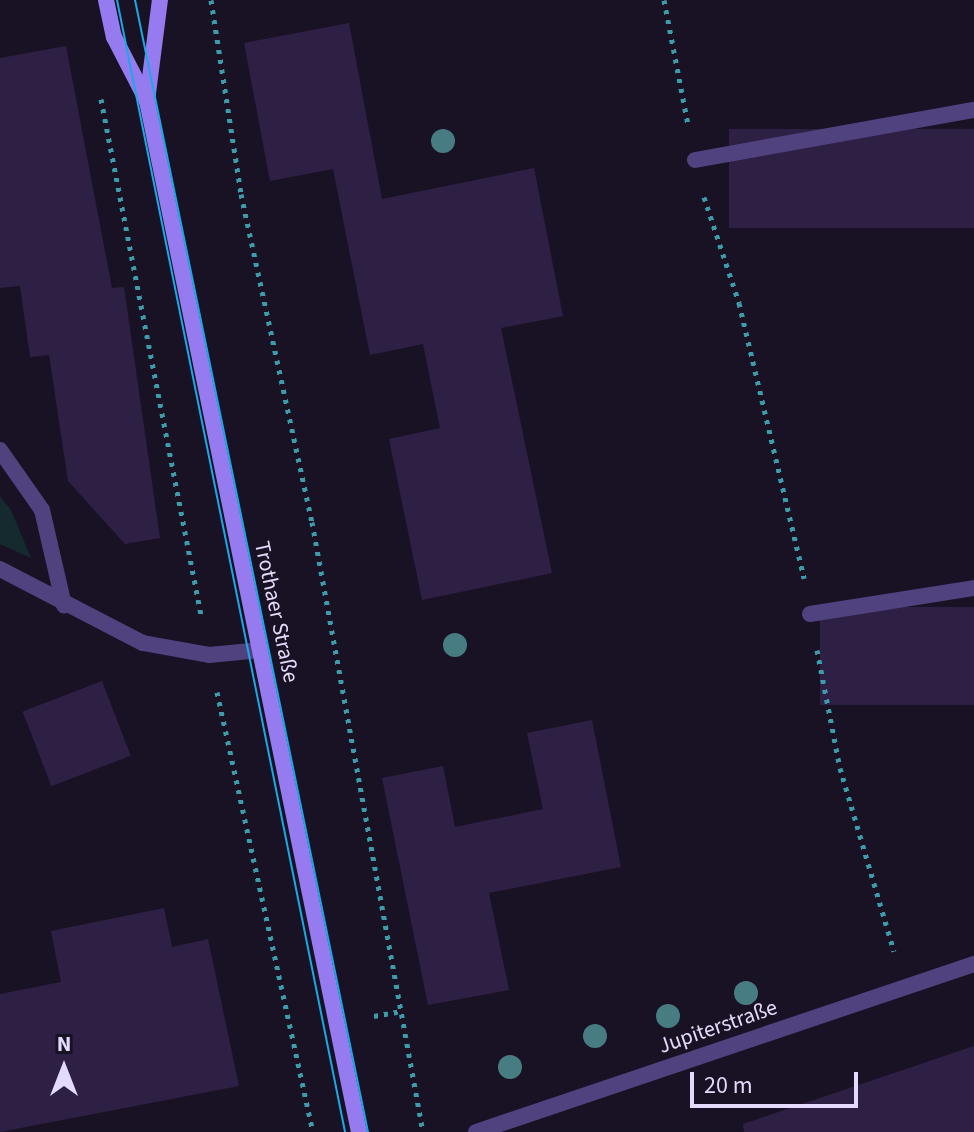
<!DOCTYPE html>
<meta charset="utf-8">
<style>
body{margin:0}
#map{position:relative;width:974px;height:1132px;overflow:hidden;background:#191225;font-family:"Source Sans 3",sans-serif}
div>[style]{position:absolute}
.green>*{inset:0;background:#152a2e}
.building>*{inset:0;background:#2e2044;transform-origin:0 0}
.path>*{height:5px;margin-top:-2.5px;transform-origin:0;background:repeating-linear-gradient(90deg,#3d9cac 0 4px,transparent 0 10px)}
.service>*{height:16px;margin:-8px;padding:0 8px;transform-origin:8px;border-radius:8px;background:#50427f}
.minor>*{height:16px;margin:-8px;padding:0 8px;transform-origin:8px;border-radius:8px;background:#50427f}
.secondary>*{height:16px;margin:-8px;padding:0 8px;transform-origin:8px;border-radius:8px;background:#967bf0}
.tram>*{height:2px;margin:-1px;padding:0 1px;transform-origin:1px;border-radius:1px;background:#1ba9e6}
.trees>*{width:24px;height:24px;margin:-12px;border-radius:50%;background:#477d82}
span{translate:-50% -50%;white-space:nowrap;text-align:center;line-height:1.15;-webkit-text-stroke:6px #191225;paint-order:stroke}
.street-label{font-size:22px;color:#e4dafb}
.north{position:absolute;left:24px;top:1028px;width:80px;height:80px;-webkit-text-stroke:6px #191225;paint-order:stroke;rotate:0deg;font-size:22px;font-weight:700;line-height:32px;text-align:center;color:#e4dafb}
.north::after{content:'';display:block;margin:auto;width:28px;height:36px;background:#e4dafb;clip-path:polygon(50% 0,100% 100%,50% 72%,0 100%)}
.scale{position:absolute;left:690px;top:1072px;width:168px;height:36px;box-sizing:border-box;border:4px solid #e4dafb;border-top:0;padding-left:10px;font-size:24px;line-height:28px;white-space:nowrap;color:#e4dafb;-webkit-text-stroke:6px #191225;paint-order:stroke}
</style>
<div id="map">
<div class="green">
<div style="clip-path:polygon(0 496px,11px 510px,31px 558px,0 544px)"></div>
</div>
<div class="building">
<div style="clip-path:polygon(349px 23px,382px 199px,534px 168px,563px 316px,501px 328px,552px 573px,422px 600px,389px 439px,440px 428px,423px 344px,370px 355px,333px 169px,270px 181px,244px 43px)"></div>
<div style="clip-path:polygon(66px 46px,112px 288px,124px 287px,160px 538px,125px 544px,68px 481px,49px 355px,30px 357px,20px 286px,0 288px,0 58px)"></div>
<div style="left:974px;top:129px;width:99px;height:245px;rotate:90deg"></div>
<div style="left:974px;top:607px;width:98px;height:154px;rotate:90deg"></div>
<div style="left:102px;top:681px;width:80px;height:85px;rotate:69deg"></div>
<div style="clip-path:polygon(592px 720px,621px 867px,489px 893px,509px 990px,428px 1005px,382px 778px,443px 766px,455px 827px,543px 809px,527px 733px)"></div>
<div style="clip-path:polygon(164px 908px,172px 947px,208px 939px,239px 1086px,0 1132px,0 994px,61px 982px,51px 931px)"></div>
<div style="clip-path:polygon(974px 1046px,974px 1132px,744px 1132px,743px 1124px)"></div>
</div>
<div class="path">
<div style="left:211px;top:0;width:196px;rotate:81.2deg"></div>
<div style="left:241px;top:194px;width:336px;rotate:77.8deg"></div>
<div style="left:312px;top:522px;width:620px;rotate:79.69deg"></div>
<div style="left:664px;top:0;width:127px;rotate:79.1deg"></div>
<div style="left:101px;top:99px;width:526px;rotate:79.03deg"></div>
<div style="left:704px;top:197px;width:112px;rotate:71.7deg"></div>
<div style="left:739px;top:303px;width:283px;rotate:76.7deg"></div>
<div style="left:817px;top:650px;width:120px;rotate:79deg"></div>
<div style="left:840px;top:768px;width:191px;rotate:73.6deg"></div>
<div style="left:217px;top:692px;width:450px;rotate:77.7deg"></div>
<div style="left:374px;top:1016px;width:27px;rotate:-10deg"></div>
</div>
<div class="service">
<div style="left:695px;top:160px;width:283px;rotate:-10.2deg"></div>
<div style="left:810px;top:614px;width:166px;rotate:-9deg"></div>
</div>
<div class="minor">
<div style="left:0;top:450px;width:73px;rotate:55deg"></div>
<div style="left:42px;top:510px;width:98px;rotate:77deg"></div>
<div style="left:0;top:569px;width:161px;rotate:27.4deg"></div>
<div style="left:143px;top:643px;width:67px;rotate:10.3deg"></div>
<div style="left:209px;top:655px;width:52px;rotate:-5.5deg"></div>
<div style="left:476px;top:1132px;width:526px;rotate:-18.64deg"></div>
</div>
<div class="secondary">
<div style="left:106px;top:0;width:38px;rotate:78deg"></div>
<div style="left:114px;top:37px;width:72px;rotate:62.7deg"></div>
<div style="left:147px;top:101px;width:1053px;rotate:78.38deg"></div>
<div style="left:147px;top:101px;width:102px;rotate:-82.7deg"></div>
</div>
<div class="tram">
<div style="left:117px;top:0;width:1155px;rotate:78.61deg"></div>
<div style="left:135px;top:0;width:1156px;rotate:78.37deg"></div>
</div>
<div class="trees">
<div style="left:443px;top:141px"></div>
<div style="left:455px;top:645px"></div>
<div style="left:746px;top:993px"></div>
<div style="left:668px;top:1016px"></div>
<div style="left:595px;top:1036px"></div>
<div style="left:510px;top:1067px"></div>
</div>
<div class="street-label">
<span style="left:276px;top:612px;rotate:78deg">Trothaer Straße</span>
<span style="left:718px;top:1027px;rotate:-19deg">Jupiterstraße</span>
</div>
<div class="north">N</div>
<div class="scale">20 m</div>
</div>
